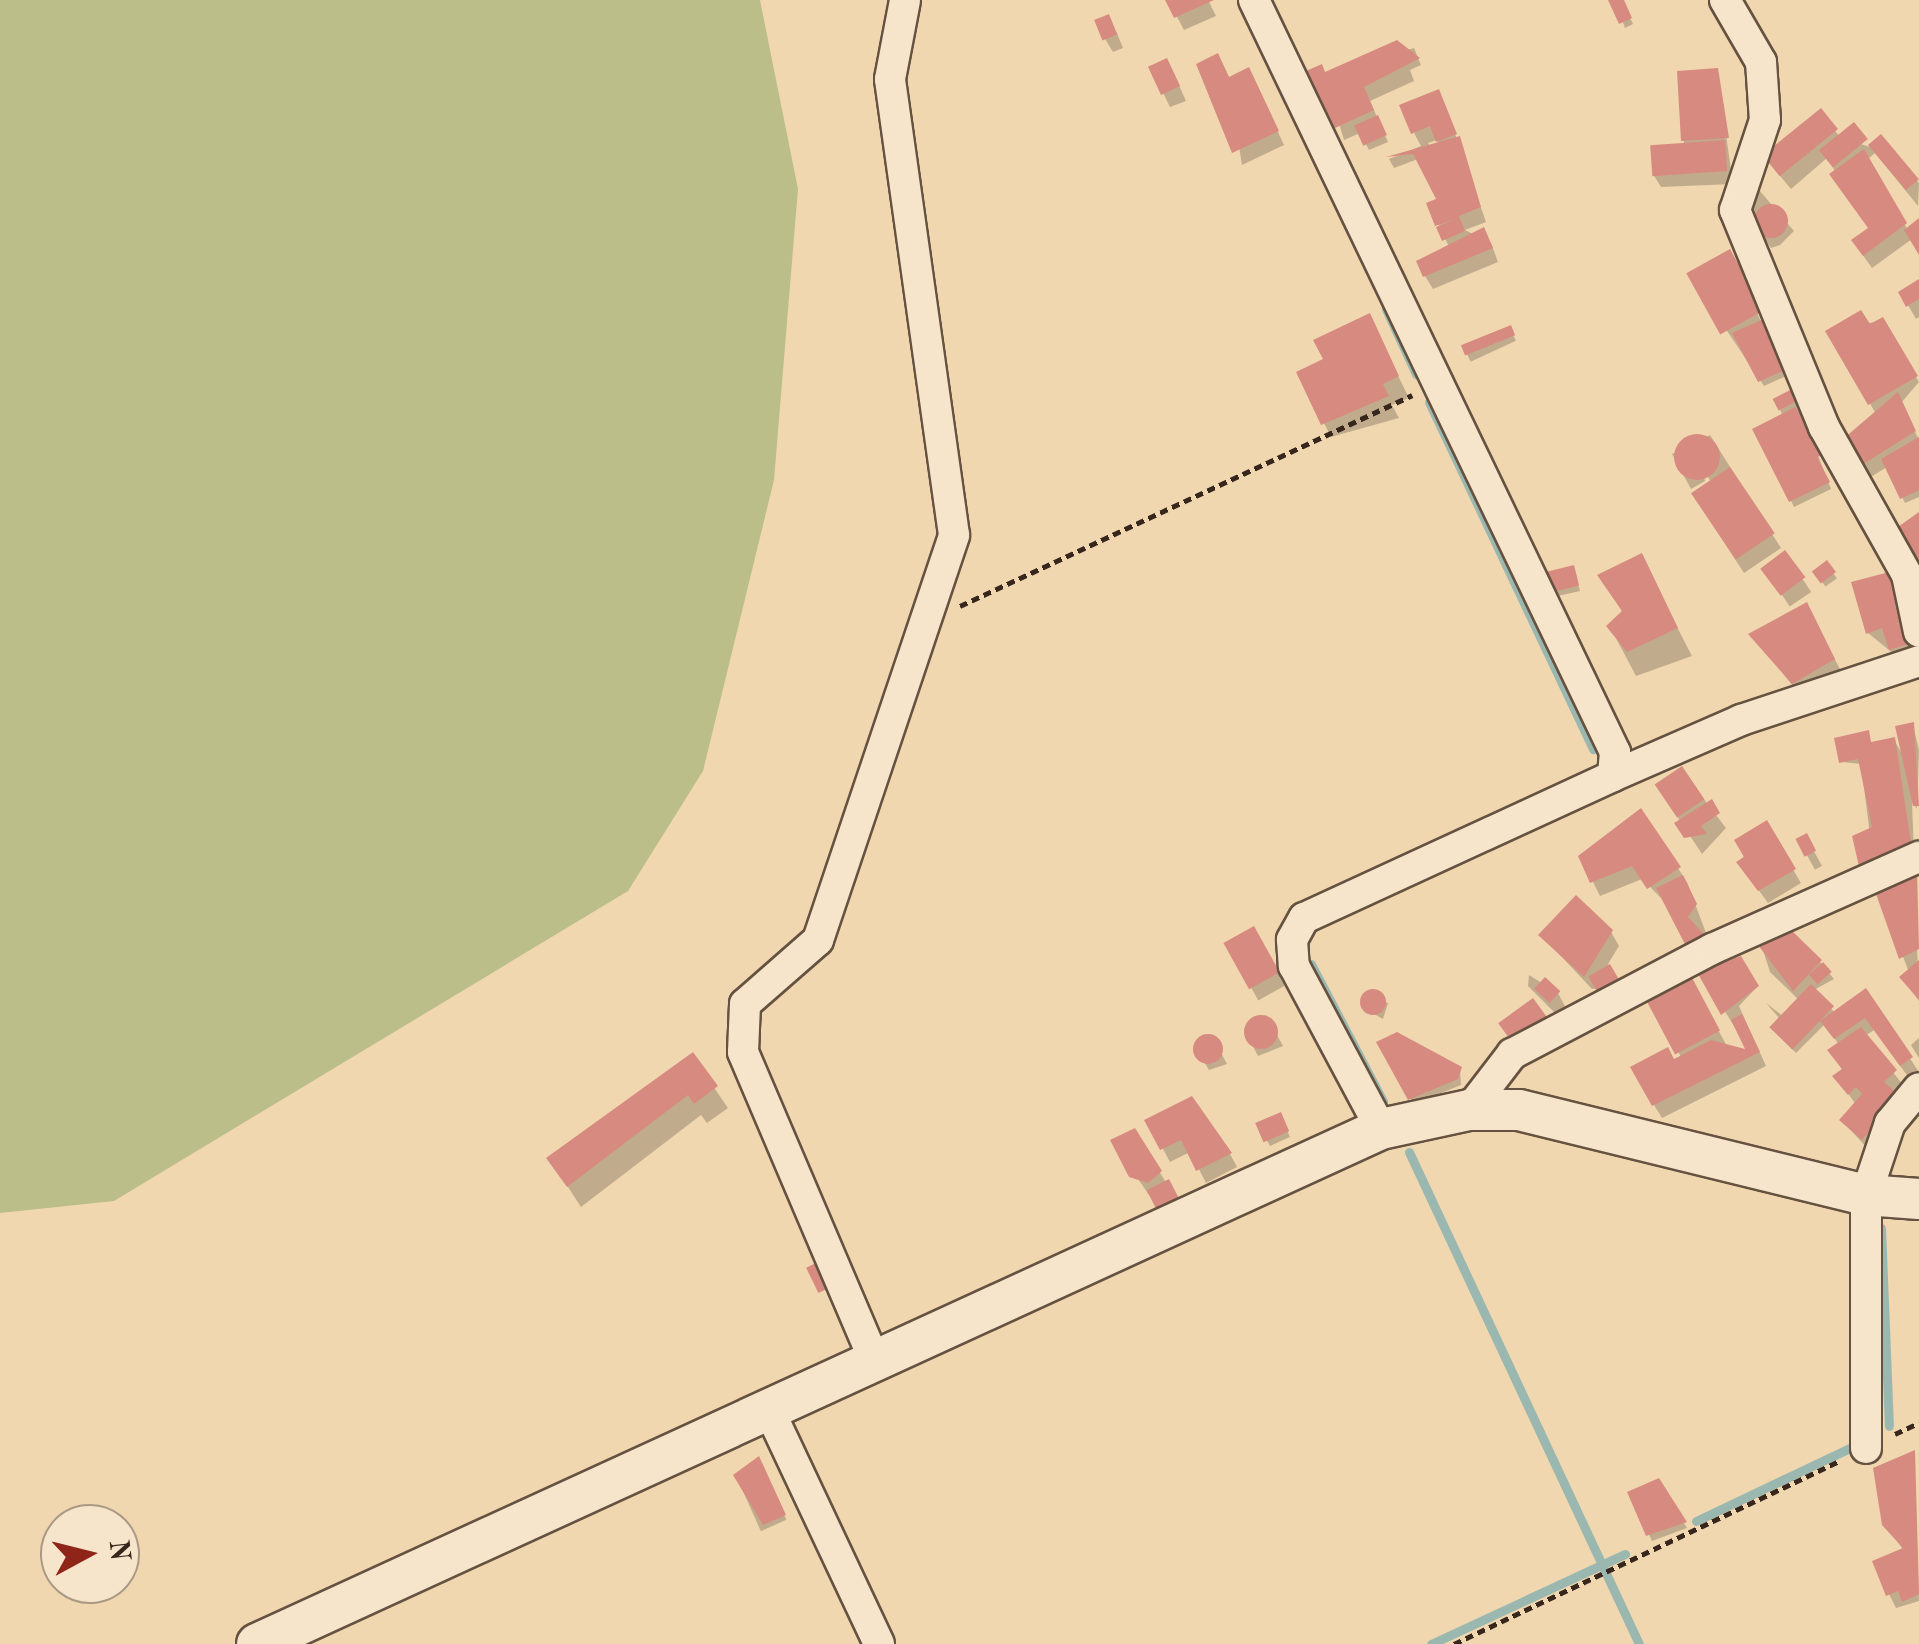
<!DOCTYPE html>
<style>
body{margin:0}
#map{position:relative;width:1919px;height:1644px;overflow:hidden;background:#f1d7af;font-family:"Old Standard TT",serif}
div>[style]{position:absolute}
.green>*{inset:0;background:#bcbe89}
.shadow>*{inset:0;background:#0003;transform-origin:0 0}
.stream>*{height:9px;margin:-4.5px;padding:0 4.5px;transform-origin:4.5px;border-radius:4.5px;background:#9bb8b0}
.building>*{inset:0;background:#d78a7f;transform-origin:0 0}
.round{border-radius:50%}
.path>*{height:5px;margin-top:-2.5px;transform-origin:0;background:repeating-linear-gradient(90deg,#37261c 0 8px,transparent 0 13px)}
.roads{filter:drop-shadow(2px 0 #665241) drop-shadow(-2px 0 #665241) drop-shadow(0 2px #665241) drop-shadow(0 -2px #665241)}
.street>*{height:30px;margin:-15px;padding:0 15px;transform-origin:15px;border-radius:15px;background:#f6e5cb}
.secondary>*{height:40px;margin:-20px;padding:0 20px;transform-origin:20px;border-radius:20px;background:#f6e5cb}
span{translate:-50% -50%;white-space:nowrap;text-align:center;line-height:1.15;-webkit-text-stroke:8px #f6e5cb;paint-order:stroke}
.north{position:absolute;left:40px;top:1504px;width:100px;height:100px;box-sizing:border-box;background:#f6e5cb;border:2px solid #aa9985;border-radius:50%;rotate:83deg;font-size:28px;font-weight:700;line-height:40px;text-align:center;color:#37261c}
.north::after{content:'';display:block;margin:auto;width:35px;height:45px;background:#8f2418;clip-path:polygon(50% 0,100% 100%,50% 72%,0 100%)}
</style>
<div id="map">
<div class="green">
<div style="clip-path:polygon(0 0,760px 0,798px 189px,774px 480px,703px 771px,628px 891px,114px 1201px,0 1213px)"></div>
</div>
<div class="shadow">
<div style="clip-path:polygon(1168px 0,1208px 0,1216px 16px,1184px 30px)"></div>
<div style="clip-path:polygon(1615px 0,1621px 0,1633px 24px,1625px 28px)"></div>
<div style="clip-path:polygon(1116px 31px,1123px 48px,1113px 52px,1105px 39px)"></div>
<div style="clip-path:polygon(1414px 48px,1421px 65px,1410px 70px,1414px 81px,1370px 101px,1388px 142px,1369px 150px,1360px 133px,1344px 140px,1325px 75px)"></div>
<div style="clip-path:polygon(1151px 68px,1174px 74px,1186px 101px,1170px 107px)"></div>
<div style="clip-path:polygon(1717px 71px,1733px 184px,1661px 187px,1653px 174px,1684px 145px,1680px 73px)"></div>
<div style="clip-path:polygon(1228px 79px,1256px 84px,1284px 145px,1242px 165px)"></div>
<div style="clip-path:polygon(evenodd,1445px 105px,1486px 222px,1465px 230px,1491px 243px,1498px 262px,1433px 289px,1425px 276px,1449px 247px,1429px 204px,1440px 200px,1418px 159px,1394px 168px,1389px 159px,1421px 146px,1414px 133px,1445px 105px,1437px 140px,1441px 146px,1432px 150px,1428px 143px,1437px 140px)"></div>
<div style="clip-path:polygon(1820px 112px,1840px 137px,1870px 147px,1881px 138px,1919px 183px,1918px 206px,1875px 153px,1867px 160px,1908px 230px,1919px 221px,1919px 251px,1912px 239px,1872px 268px,1862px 254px,1870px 229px,1827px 158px,1791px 189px,1775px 170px,1767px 156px)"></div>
<div style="clip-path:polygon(1760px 191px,1794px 231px,1780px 245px,1771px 248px,1752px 219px,1747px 200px)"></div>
<div style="clip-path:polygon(1729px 252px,1786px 376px,1764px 386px,1689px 274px)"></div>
<div style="clip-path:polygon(1919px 282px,1919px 317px,1916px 319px,1901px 293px)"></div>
<div style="clip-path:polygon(1369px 317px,1409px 398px,1392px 405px,1399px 418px,1331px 437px,1299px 373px,1326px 361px)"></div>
<div style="clip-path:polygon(1883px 320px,1919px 382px,1901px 403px,1919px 440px,1919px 497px,1905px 503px,1887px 467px,1869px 478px,1846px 440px,1876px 414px,1828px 332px)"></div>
<div style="left:1510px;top:328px;width:14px;height:50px;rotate:65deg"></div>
<div style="clip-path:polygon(1793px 391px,1831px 489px,1794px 507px,1756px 430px,1783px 416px,1775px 399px)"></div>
<div style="clip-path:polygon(1710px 435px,1781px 548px,1744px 573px,1703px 510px,1712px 484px,1702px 466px,1705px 481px,1691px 489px,1672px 454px)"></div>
<div style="left:1785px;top:553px;width:47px;height:26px;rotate:56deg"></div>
<div style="clip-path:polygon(1641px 557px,1692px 656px,1636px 676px,1610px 627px,1623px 613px,1601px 576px)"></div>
<div style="left:1826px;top:563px;width:19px;height:14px;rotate:55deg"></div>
<div style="clip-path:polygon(1573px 568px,1580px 591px,1558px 596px,1555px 591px)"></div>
<div style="clip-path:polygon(1892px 574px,1913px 649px,1895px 655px,1868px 633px)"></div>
<div style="clip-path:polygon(1806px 605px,1840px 669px,1801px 696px,1752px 635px)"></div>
<div style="clip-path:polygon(1913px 725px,1919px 750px,1917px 809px,1912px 800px,1919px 1001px,1902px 977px,1909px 972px,1877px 890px,1861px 764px,1842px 762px,1868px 733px,1870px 745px,1894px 740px,1903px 755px)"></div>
<div style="clip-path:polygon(1681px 769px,1726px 828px,1702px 854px,1665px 798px)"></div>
<div style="clip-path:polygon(1641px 811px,1687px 882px,1712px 949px,1642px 879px,1600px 896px,1593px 882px,1582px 857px)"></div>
<div style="clip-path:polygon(1766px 824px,1801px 883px,1768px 903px,1739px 863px)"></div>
<div style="left:1806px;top:837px;width:33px;height:8px;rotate:61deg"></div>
<div style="left:1253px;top:929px;width:65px;height:30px;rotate:61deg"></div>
<div style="clip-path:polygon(1611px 932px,1619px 946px,1608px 964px,1621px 988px,1592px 989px,1541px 935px)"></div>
<div style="clip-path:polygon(1761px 944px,1820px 962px,1834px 979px,1814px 990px,1835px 1013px,1865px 991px,1919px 1072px,1909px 1078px,1874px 1030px,1865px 1036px,1903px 1085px,1871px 1152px,1842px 1121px,1856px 1105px,1836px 1076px,1843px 1071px,1830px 1051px,1839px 1045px,1825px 1024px,1796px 1053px,1776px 1033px,1780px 1019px,1766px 1003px,1783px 1016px,1799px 1000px,1770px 972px)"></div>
<div style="clip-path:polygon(1701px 973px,1756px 988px,1739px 1006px,1766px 1066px,1662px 1118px,1654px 1105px,1681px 1057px,1648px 999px,1689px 977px,1728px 1048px,1749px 1050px)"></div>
<div style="clip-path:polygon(1529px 975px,1558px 993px,1565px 1006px,1557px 1015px,1528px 986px)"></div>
<div style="clip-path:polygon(1370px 995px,1388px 1003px,1383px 1019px,1361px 1007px)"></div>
<div style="clip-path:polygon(1266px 1015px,1283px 1046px,1258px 1056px,1244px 1029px)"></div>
<div style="clip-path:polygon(1211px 1034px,1227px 1064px,1209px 1070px,1194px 1045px)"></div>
<div style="clip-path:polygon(1919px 1038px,1919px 1058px,1911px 1045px)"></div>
<div style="clip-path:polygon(1380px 1044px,1460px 1069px,1461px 1085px,1414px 1104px)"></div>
<div style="clip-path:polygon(692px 1055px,728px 1108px,707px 1123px,701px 1115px,581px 1207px,549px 1158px)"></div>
<div style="clip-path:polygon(1148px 1121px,1230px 1154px,1237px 1167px,1206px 1183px,1190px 1152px,1170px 1162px)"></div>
<div style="clip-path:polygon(1283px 1121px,1290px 1137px,1270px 1146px,1258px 1125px)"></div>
<div style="clip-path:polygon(1134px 1131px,1180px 1205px,1162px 1214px,1121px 1154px)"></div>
<div style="clip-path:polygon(1914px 1453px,1919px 1601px,1896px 1608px,1889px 1594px,1904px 1551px,1885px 1524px)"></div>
<div style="left:762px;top:1465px;width:60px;height:28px;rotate:66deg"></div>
<div style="clip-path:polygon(1658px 1482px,1687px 1528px,1652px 1541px,1630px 1493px)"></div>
</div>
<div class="stream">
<div style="left:1386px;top:309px;width:72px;rotate:65.2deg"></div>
<div style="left:1429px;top:402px;width:384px;rotate:64.7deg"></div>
<div style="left:1311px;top:964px;width:155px;rotate:62.3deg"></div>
<div style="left:1409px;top:1152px;width:543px;rotate:64.94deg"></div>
<div style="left:1881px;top:1228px;width:198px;rotate:87.7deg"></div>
<div style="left:1696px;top:1521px;width:177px;rotate:-25.4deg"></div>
<div style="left:1431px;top:1644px;width:214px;rotate:-24.9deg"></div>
</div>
<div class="building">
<div style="clip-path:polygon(1165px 0,1214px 0,1174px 18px)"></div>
<div style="clip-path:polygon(1608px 0,1624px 0,1632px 18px,1619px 24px)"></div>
<div style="left:1109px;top:14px;width:22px;height:16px;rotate:68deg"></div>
<div style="clip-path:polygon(1397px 40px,1420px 58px,1364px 87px,1374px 110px,1335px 128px,1306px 71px,1322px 64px,1325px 72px)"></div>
<div style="clip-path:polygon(1218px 53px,1229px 77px,1249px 67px,1279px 131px,1232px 153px,1196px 64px)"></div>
<div style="left:1167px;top:58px;width:31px;height:21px;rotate:65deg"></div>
<div style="clip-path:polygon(1718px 68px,1729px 138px,1681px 141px,1677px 71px)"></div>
<div style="clip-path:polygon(1439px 89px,1457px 134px,1436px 142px,1430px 126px,1411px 134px,1399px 105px)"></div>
<div style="left:1821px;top:108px;width:27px;height:75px;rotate:51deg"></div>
<div style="left:1378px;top:115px;width:22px;height:26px;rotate:66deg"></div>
<div style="left:1854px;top:122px;width:22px;height:45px;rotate:51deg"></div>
<div style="left:1881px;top:134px;width:59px;height:17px;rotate:50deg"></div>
<div style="clip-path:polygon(1460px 136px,1481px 207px,1459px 216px,1465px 231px,1442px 241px,1436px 227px,1456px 219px,1435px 226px,1426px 203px,1436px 199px,1413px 154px,1386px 157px)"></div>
<div style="left:1725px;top:140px;width:31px;height:75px;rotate:86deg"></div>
<div style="clip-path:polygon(1864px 149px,1907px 223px,1863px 256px,1851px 240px,1868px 228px,1829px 174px)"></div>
<div class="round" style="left:1754px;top:204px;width:34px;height:34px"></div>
<div style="clip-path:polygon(1919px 218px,1919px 255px,1904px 230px)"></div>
<div style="clip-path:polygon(1484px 227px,1493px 248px,1423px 277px,1416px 261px)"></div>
<div style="left:1730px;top:249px;width:70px;height:50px;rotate:61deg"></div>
<div style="clip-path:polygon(1919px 279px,1919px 299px,1906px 307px,1898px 292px)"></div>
<div style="clip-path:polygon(1861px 310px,1870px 324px,1883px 317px,1918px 376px,1868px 405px,1825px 331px)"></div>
<div style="clip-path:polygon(1370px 313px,1399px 376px,1383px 384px,1389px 396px,1321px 425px,1296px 372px,1323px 359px,1313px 340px)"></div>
<div style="clip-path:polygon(1766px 318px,1785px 370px,1758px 382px,1732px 333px)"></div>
<div style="left:1511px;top:325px;width:11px;height:54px;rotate:68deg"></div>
<div style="left:1794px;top:388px;width:13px;height:24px;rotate:63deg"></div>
<div style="clip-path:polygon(1898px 392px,1916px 431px,1860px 466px,1843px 439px)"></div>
<div style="clip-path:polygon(1795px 407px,1826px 454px,1817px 457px,1830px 482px,1789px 502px,1752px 429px)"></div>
<div class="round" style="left:1674px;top:434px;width:46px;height:46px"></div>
<div style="clip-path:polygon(1919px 437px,1919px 490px,1900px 499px,1881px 459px)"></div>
<div style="left:1730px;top:467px;width:80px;height:47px;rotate:56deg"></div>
<div style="clip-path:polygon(1919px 512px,1919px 572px,1895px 529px)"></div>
<div style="left:1785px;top:550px;width:34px;height:31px;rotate:53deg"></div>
<div style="clip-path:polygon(1642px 553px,1678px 628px,1627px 652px,1606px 626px,1622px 611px,1597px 575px)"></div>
<div style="left:1827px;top:560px;width:15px;height:19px;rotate:53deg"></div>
<div style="left:1574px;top:565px;width:21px;height:27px;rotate:76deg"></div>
<div style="clip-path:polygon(1893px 571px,1909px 619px,1893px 625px,1905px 622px,1912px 643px,1889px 650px,1882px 628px,1866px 634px,1851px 582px)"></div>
<div style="clip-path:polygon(1807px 602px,1835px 659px,1792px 684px,1748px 634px)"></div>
<div style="clip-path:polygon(1914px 722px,1919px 806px,1913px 806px,1895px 726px)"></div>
<div style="clip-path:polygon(1869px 730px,1871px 742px,1895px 737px,1912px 850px,1860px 871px,1852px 836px,1872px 827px,1858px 759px,1839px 763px,1834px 738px)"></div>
<div style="left:1682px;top:766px;width:40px;height:33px;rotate:56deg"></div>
<div style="clip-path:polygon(1712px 799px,1720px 813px,1701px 826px,1707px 834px,1684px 838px,1674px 823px)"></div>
<div style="clip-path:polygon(1641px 808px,1681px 867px,1647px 889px,1632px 866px,1590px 883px,1578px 856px)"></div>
<div style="clip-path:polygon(1767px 820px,1796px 869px,1758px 891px,1736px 862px,1744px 857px,1734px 840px)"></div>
<div style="left:1807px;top:833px;width:20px;height:13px;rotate:63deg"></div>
<div style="clip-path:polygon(1917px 871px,1919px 949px,1899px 959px,1875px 891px)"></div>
<div style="clip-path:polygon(1683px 875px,1697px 904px,1688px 917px,1711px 942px,1689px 952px,1656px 888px)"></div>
<div style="clip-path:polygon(1576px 895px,1613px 930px,1584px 977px,1538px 935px)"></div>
<div style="left:1254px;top:926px;width:53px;height:35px;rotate:61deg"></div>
<div style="clip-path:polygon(1791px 930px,1822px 960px,1793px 991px,1758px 945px)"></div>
<div style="clip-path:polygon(1741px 956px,1759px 986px,1721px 1015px,1697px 972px)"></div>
<div style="clip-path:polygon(1919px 960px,1919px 1000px,1899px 977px)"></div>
<div style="left:1823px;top:962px;width:13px;height:19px;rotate:48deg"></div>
<div style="left:1610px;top:964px;width:20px;height:25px;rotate:60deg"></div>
<div style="left:1690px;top:974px;width:64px;height:51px;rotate:62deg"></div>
<div style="left:1545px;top:977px;width:21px;height:16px;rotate:43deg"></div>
<div style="left:1811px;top:984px;width:32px;height:60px;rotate:44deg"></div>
<div style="clip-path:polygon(1866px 988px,1913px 1057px,1900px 1066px,1865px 1018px,1834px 1039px,1820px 1021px)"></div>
<div class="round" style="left:1360px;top:989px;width:26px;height:26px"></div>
<div style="left:1533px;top:998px;width:27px;height:43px;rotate:54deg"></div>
<div style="clip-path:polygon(1742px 1014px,1760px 1052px,1652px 1106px,1630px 1067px,1668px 1047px,1674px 1059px,1711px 1040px,1745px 1049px,1731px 1020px)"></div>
<div class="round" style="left:1244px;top:1015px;width:34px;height:34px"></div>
<div style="clip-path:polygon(1861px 1027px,1897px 1070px,1884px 1082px,1899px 1095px,1862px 1140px,1839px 1120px,1862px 1094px,1856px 1087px,1848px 1095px,1832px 1076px,1842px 1069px,1827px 1050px)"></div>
<div style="clip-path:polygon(1397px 1032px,1462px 1067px,1458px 1079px,1408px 1100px,1376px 1042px)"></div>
<div class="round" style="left:1193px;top:1034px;width:30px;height:30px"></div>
<div style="clip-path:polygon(693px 1052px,718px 1086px,694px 1104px,688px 1095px,567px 1187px,546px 1158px)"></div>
<div style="clip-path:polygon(1192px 1096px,1232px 1153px,1196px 1171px,1181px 1140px,1160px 1150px,1144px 1120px)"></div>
<div style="left:1281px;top:1112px;width:21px;height:28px;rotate:67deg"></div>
<div style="clip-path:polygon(1135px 1128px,1162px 1171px,1148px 1183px,1129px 1177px,1110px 1140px)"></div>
<div style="left:1169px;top:1179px;width:22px;height:25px;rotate:63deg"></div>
<div style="left:816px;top:1263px;width:28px;height:11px;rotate:64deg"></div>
<div style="clip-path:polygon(1915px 1450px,1919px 1594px,1902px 1602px,1898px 1591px,1886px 1596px,1872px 1561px,1903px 1548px,1882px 1525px,1873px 1468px)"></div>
<div style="clip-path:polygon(759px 1456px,786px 1515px,763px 1525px,733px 1475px)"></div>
<div style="clip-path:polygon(1659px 1478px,1687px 1522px,1646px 1536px,1627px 1492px)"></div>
</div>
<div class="path">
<div style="left:960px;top:606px;width:499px;rotate:-25deg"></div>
<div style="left:1895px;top:1434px;width:26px;rotate:-25deg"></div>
<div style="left:1454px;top:1644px;width:427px;rotate:-25.4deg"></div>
</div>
<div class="roads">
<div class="street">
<div style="left:1254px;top:0;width:834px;rotate:64.36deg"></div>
<div style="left:1615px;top:752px;width:24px;rotate:95deg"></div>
<div style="left:1613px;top:776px;width:340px;rotate:155.3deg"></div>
<div style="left:1304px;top:918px;width:25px;rotate:119deg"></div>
<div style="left:1292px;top:940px;width:26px;rotate:86deg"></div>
<div style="left:1294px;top:966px;width:185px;rotate:61.9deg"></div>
<div style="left:1725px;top:0;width:72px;rotate:59.9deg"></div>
<div style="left:1761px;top:62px;width:58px;rotate:86.1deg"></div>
<div style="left:1765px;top:120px;width:95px;rotate:108.4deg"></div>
<div style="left:1735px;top:210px;width:235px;rotate:67.7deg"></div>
<div style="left:1824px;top:427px;width:170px;rotate:60.7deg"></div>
<div style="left:1907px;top:575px;width:58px;rotate:78.1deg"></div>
<div style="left:1613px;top:776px;width:140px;rotate:-23.6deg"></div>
<div style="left:1741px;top:720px;width:188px;rotate:-18.3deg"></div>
<div style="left:1469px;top:1110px;width:71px;rotate:-52.5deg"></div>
<div style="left:1512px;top:1054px;width:226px;rotate:-27.7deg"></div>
<div style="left:1712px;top:949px;width:227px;rotate:-24deg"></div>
<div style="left:876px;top:1364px;width:339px;rotate:-113.1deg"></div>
<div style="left:743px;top:1052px;width:48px;rotate:-87.6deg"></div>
<div style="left:745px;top:1004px;width:97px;rotate:-41.2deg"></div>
<div style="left:818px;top:940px;width:427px;rotate:-71.4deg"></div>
<div style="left:954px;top:535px;width:460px;rotate:-98deg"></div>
<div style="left:890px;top:79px;width:80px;rotate:-79.2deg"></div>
<div style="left:770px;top:1412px;width:256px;rotate:64.8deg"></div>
<div style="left:1866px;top:1448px;width:253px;rotate:-90deg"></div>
<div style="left:1866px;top:1195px;width:76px;rotate:-71.6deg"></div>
<div style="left:1890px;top:1123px;width:45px;rotate:-50.4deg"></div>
</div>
<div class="secondary">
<div style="left:257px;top:1644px;width:1236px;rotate:-24.62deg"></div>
<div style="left:1381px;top:1129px;width:90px;rotate:-12.2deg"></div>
<div style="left:1469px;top:1110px;width:50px"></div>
<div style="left:1519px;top:1110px;width:357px;rotate:13.8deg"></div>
<div style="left:1866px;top:1195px;width:53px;rotate:4.3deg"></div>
</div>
</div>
<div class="north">N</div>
</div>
